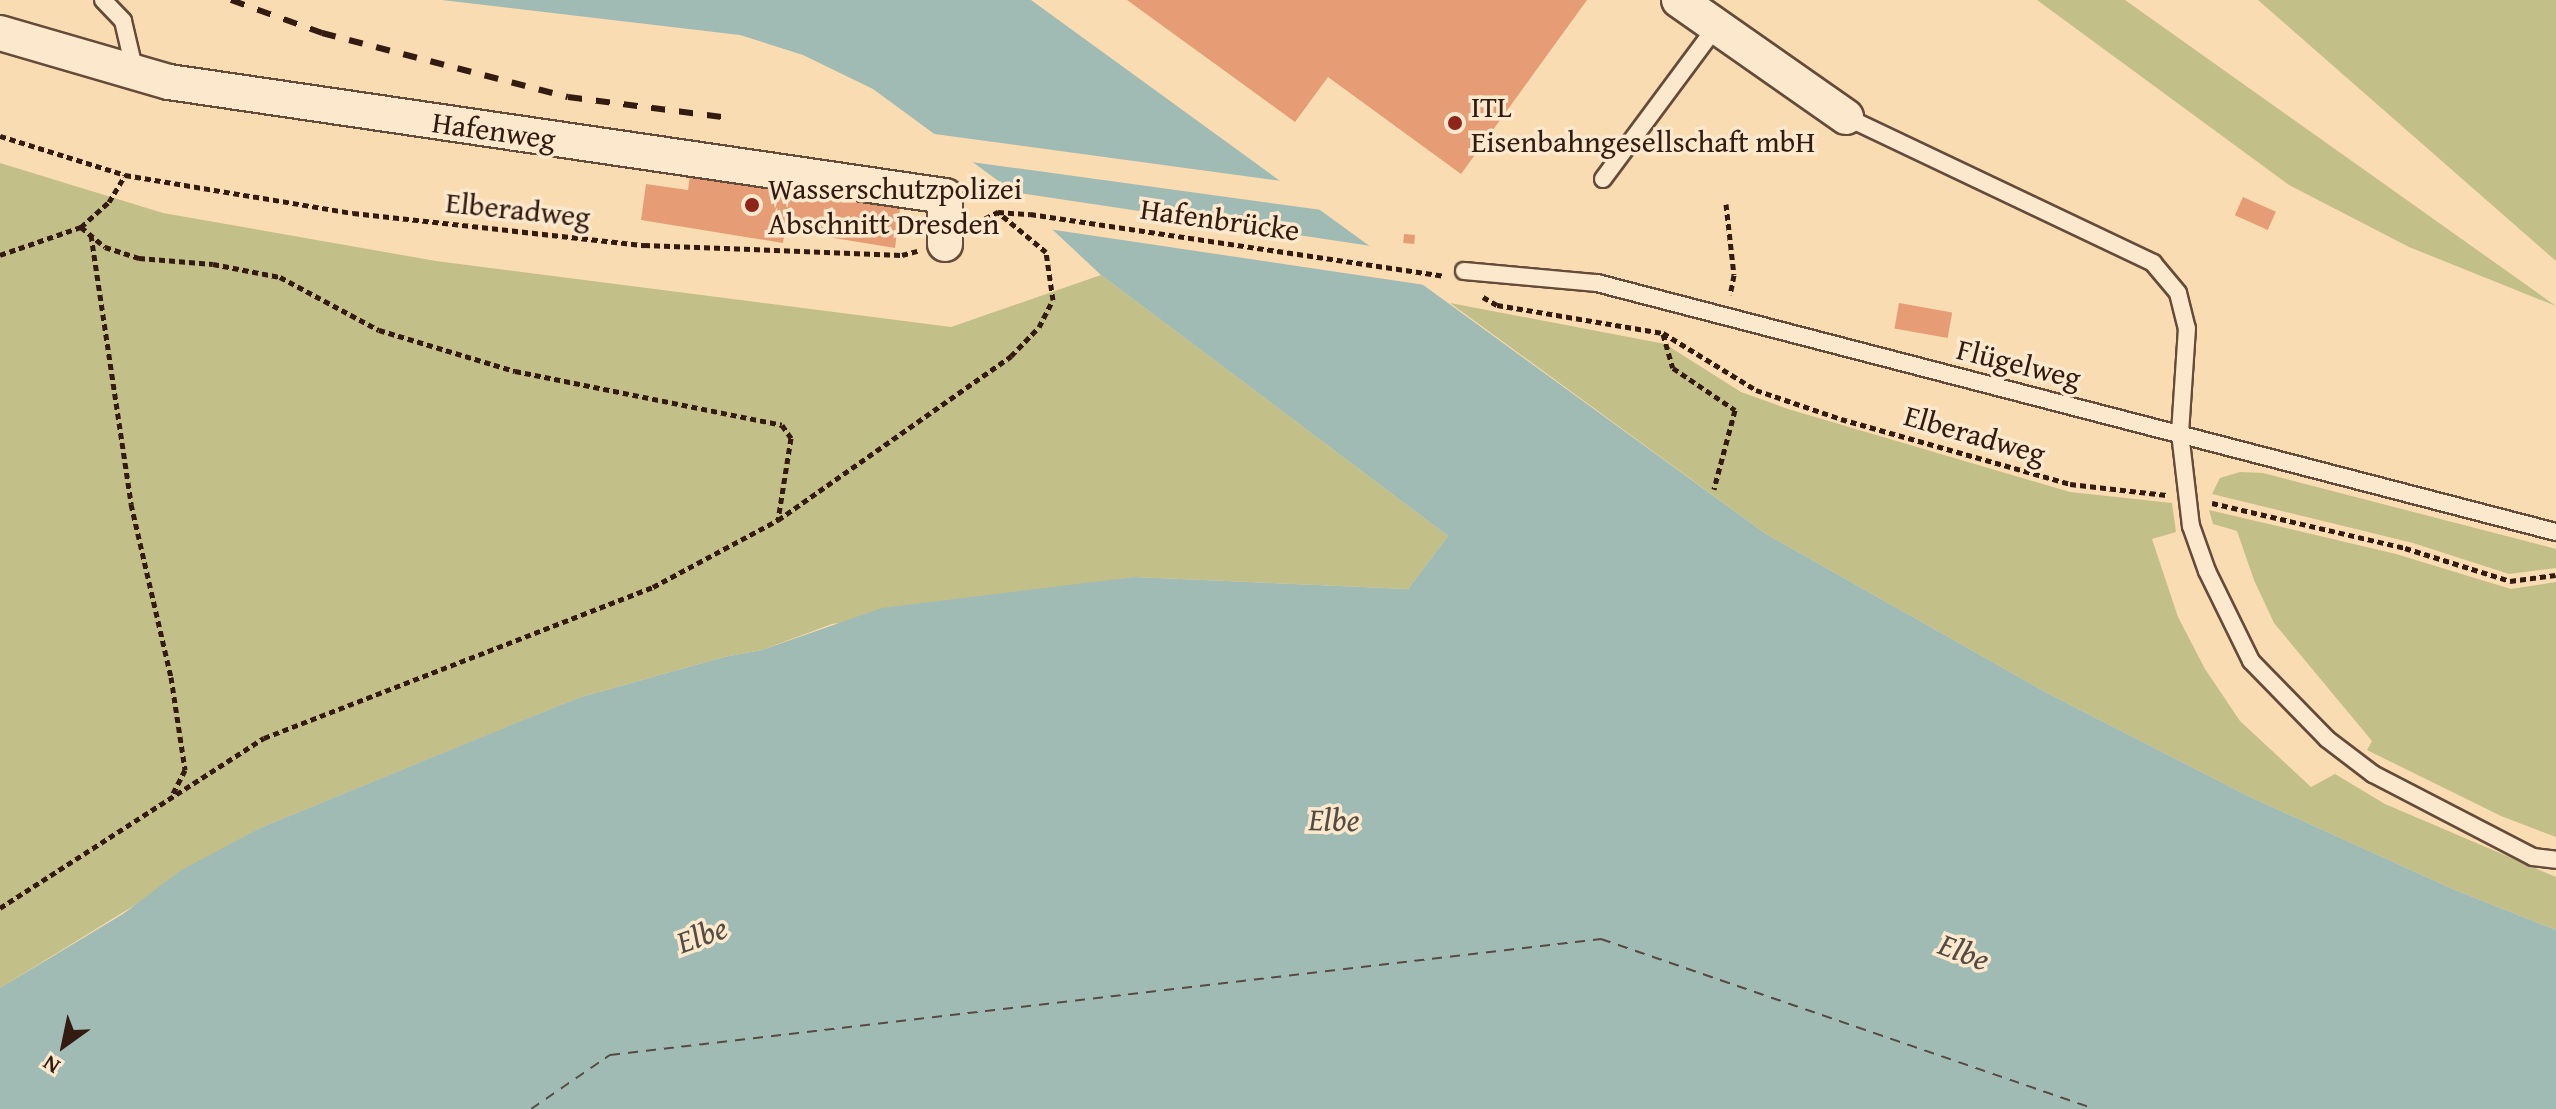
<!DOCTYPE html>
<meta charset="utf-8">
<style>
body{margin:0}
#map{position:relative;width:2556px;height:1109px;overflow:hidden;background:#f9dcb2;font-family:"Gentium Book Plus",serif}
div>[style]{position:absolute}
.green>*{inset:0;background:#c3bf88}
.water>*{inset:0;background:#a0bab4}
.pier>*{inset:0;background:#f9dcb2}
.ferry>*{height:2px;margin-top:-1px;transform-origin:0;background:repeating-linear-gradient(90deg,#544b43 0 10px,transparent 0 18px)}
.building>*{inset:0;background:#e69d75;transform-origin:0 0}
.path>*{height:5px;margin-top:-2.5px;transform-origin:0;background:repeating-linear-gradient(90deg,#341b12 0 6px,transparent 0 10px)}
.roads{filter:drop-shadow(2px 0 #654b3a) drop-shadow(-2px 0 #654b3a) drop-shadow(0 2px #654b3a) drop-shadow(0 -2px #654b3a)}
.service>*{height:16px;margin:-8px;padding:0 8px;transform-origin:8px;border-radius:8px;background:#fbe8cd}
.minor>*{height:34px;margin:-17px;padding:0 17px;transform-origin:17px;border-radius:17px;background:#fbe8cd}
.rail>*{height:6px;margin-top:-3px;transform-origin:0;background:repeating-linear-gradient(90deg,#341b12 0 14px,transparent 0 28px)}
.dots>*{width:22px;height:22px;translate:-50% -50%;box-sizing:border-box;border:4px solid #fbe8cd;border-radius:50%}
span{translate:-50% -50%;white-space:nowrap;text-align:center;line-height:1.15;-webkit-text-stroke:7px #fbe8cd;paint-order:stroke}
.poi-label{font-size:30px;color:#341b12}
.left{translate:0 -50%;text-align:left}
.street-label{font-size:30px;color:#341b12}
.water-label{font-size:32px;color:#544b43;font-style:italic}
.north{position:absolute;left:24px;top:1005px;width:80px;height:80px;-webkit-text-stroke:6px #fbe8cd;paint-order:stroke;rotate:213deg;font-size:22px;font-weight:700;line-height:32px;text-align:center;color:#341b12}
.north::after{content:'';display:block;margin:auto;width:28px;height:36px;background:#341b12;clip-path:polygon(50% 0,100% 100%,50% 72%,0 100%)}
</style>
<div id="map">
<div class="green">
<div style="clip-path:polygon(2037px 0,2125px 0,2556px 306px,2409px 247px,2289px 185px)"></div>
<div style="clip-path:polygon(2258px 0,2556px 0,2556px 261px)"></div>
<div style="clip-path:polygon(0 163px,163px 213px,436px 261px,951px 327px,1101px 275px,1448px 536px,1408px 589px,1134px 577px,832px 624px,762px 650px,724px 657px,578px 698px,260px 828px,0 988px)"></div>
<div style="clip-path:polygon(1450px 303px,1665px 344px,1741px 392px,1788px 409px,2070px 492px,2172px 503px,2176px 532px,2152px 539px,2178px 617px,2205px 669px,2240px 721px,2311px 787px,2335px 774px,2385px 804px,2556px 877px,2556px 930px,2455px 890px,2250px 797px,2049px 694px,1766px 534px)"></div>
<div style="clip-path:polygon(2240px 472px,2263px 473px,2556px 549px,2556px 568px,2509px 574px,2413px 543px,2212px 494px,2220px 478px)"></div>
<div style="clip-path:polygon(2209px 510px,2396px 554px,2511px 589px,2556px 582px,2556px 837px,2501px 816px,2367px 750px,2372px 741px,2274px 623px,2254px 580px,2237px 531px,2213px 524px)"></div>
</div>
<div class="water">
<div style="clip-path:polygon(442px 0,1031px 0,1766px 534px,2049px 694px,2250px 797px,2455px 890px,2556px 930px,2556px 1109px,0 1109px,0 988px,123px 914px,180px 871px,260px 828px,521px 721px,578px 698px,724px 657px,762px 650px,882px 608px,1134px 577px,1408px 589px,1448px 536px,1101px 275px,1008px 188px,873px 89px,803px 55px,740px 35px)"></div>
</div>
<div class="pier">
<div style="clip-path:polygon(927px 133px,1282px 181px,1322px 210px,964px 161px)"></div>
<div style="clip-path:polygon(1006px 191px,1371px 246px,1425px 285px,1048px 229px)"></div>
</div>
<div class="ferry">
<div style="left:531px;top:1109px;width:96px;rotate:-34.4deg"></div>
<div style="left:610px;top:1055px;width:998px;rotate:-6.68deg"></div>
<div style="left:1601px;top:939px;width:522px;rotate:18.99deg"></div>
</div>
<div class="building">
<div style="clip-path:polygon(1127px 0,1587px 0,1461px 174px,1328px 77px,1295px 122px)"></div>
<div style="clip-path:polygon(690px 175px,901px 200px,895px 248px,785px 230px,783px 243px,641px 220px,646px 184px,688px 190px)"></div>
<div style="left:2243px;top:197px;width:36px;height:20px;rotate:24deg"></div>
<div style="left:1404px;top:234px;width:11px;height:9px;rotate:5deg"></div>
<div style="left:1899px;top:303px;width:54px;height:26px;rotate:10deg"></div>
</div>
<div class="path">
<div style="left:0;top:136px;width:131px;rotate:17.3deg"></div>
<div style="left:125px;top:175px;width:231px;rotate:9.5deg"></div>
<div style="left:353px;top:213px;width:293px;rotate:6.3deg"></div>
<div style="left:644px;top:245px;width:258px;rotate:2.2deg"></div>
<div style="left:902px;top:255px;width:16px;rotate:-15deg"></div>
<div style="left:1726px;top:204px;width:71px;rotate:83.6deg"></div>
<div style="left:1734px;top:275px;width:20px;rotate:101deg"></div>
<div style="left:976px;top:223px;width:25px;rotate:-27deg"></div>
<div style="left:998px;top:212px;width:32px;rotate:4deg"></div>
<div style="left:1030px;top:214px;width:418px;rotate:8.5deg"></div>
<div style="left:81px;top:227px;width:31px;rotate:40deg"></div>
<div style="left:105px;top:247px;width:36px;rotate:18deg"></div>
<div style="left:139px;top:258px;width:74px;rotate:4.6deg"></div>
<div style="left:213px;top:264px;width:68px;rotate:11deg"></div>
<div style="left:280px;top:277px;width:112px;rotate:28.2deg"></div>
<div style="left:379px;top:330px;width:142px;rotate:16.8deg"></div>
<div style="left:515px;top:371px;width:272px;rotate:11.4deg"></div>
<div style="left:782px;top:425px;width:16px;rotate:55deg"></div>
<div style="left:791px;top:438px;width:83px;rotate:99deg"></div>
<div style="left:91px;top:235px;width:272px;rotate:81.5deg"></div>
<div style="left:131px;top:504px;width:178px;rotate:77deg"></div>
<div style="left:171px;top:677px;width:94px;rotate:81.4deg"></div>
<div style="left:185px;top:770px;width:30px;rotate:117deg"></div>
<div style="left:0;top:255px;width:86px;rotate:-19.1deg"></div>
<div style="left:81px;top:227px;width:38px;rotate:-42deg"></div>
<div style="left:109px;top:202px;width:31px;rotate:-59deg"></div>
<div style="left:1483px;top:297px;width:16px;rotate:30deg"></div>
<div style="left:1497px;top:305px;width:168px;rotate:9.6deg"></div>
<div style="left:1663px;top:333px;width:109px;rotate:31.5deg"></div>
<div style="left:1756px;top:390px;width:90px;rotate:18.8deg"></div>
<div style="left:1841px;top:419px;width:238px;rotate:15.8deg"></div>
<div style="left:2070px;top:484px;width:97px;rotate:6.5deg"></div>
<div style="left:1663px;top:334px;width:35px;rotate:74deg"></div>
<div style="left:1673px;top:368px;width:75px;rotate:34.1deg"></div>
<div style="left:1735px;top:410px;width:82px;rotate:104.9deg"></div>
<div style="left:2212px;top:503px;width:198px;rotate:13.1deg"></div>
<div style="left:2405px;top:548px;width:110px;rotate:17.4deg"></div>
<div style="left:2510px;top:581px;width:46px;rotate:-7.4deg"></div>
<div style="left:0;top:908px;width:314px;rotate:-32.8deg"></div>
<div style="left:264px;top:738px;width:417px;rotate:-21.2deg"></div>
<div style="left:653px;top:587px;width:142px;rotate:-28.2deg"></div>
<div style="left:778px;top:520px;width:285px;rotate:-35.1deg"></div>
<div style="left:1011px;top:356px;width:40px;rotate:-46deg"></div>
<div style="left:1039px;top:327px;width:30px;rotate:-63deg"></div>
<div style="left:1053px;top:300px;width:49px;rotate:-98.3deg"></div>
<div style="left:1046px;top:252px;width:61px;rotate:-140.3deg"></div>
</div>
<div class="roads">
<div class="service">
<div style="left:103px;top:0;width:29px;rotate:46deg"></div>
<div style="left:123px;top:21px;width:52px;rotate:76.8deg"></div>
<div style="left:1846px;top:117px;width:340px;rotate:25.4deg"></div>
<div style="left:2153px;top:263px;width:39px;rotate:50deg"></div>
<div style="left:2178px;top:293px;width:36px;rotate:76deg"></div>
<div style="left:2187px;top:328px;width:105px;rotate:93.8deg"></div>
<div style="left:2180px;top:433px;width:94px;rotate:83.3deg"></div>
<div style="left:2191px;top:526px;width:48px;rotate:70.4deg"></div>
<div style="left:2207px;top:571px;width:100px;rotate:63.9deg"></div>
<div style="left:2251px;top:661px;width:109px;rotate:45.7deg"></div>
<div style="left:2327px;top:739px;width:58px;rotate:37.3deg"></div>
<div style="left:2373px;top:774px;width:180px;rotate:27.4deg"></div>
<div style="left:2533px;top:857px;width:23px;rotate:7deg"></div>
<div style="left:1603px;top:179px;width:189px;rotate:-53.4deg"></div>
<div style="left:1464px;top:271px;width:134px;rotate:5.2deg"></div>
<div style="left:1597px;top:283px;width:991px;rotate:14.56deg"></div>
</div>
<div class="minor">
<div style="left:1679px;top:0;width:204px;rotate:35deg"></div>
<div style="left:0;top:33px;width:176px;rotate:16.2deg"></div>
<div style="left:169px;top:82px;width:784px;rotate:8.36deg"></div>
<div style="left:945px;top:196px;width:48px;rotate:90deg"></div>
</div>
</div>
<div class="rail">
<div style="left:231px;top:0;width:97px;rotate:19.9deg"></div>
<div style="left:322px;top:33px;width:254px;rotate:14.6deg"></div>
<div style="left:568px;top:97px;width:163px;rotate:7.4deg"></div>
</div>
<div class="dots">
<div style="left:1455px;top:123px;background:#8f2418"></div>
<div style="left:752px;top:205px;background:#8f2418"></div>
</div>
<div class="poi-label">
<span class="left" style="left:1471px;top:123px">ITL<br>Eisenbahngesellschaft mbH</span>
<span class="left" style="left:768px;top:205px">Wasserschutzpolizei<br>Abschnitt Dresden</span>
</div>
<div class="street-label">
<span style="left:494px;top:130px;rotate:8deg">Hafenweg</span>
<span style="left:518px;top:209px;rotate:6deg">Elberadweg</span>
<span style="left:1220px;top:219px;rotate:8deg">Hafenbrücke</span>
<span style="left:2019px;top:363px;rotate:14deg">Flügelweg</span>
<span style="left:1975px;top:434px;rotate:16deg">Elberadweg</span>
</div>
<div class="water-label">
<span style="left:1334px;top:820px;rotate:1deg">Elbe</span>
<span style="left:702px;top:935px;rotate:-20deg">Elbe</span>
<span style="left:1964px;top:952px;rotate:21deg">Elbe</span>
</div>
<div class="north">N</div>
</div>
